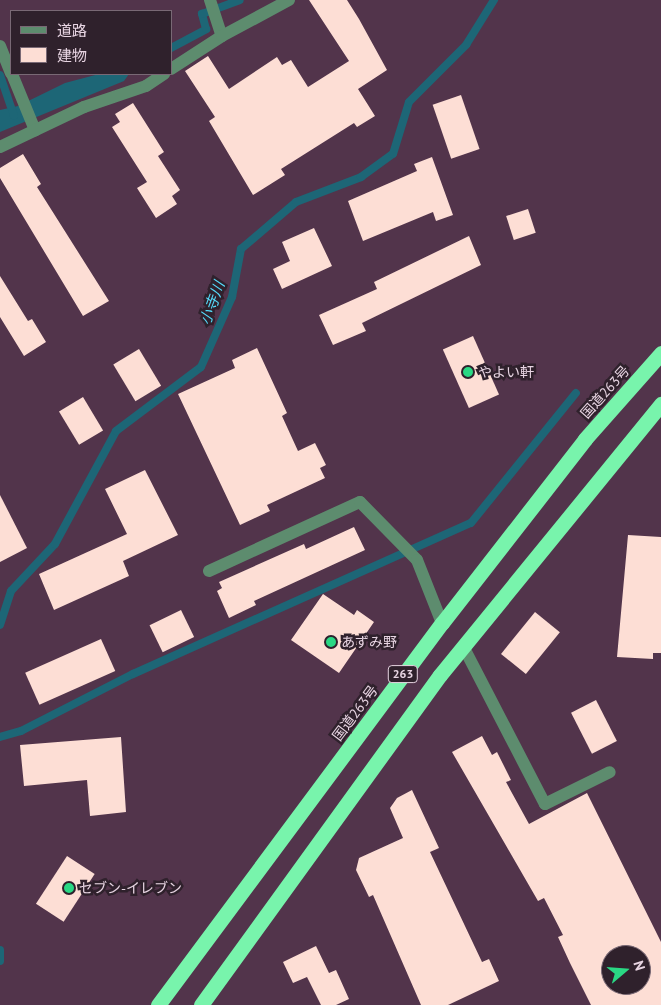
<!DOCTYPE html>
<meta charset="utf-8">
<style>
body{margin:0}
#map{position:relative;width:661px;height:1005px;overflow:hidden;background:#52344b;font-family:"PT Sans","Noto Sans JP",sans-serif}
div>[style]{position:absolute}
.water>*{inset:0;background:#1d6676}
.stream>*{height:8px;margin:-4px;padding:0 4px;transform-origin:4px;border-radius:4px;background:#1d6676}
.building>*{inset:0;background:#fdded5;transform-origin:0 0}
.minor>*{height:12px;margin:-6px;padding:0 6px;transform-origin:6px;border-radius:6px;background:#5d8c6e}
.highway>*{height:15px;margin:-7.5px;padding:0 7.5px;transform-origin:7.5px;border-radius:7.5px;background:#78f4ac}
.dots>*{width:14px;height:14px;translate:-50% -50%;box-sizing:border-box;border:2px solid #2f212c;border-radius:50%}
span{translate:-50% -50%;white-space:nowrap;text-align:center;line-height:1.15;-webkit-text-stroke:5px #2f212c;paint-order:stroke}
.shield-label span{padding:1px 4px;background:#2f212c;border:1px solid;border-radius:4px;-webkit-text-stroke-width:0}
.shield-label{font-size:12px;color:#e8d5e3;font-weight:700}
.poi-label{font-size:14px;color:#e8d5e3}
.left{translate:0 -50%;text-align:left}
.street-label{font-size:14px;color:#e8d5e3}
.water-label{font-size:15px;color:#55daf9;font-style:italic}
.legend{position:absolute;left:10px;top:10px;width:162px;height:65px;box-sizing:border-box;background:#2f212c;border:1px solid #796975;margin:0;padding:6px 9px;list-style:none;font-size:15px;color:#e8d5e3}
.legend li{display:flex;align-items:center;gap:10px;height:25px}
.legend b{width:25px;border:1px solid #796975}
.north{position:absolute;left:601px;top:945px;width:50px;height:50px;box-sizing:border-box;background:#2f212c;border:1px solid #796975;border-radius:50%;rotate:72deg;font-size:14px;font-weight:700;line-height:20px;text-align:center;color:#e8d5e3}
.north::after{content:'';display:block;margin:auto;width:18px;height:22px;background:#2ad884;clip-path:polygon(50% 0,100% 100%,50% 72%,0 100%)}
</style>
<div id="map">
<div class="water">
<div style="clip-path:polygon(99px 74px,129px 74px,124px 81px,0 132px,0 110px,18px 106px,65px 83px)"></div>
</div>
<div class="stream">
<div style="left:171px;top:48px;width:40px;rotate:-28deg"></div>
<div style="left:206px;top:29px;width:16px;rotate:-105deg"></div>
<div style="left:202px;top:14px;width:40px;rotate:-20.2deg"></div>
<div style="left:0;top:75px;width:43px;rotate:71.1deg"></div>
<div style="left:0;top:625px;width:36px;rotate:-72deg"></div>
<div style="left:11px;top:591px;width:64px;rotate:-46.9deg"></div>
<div style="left:55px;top:544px;width:128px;rotate:-61.6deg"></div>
<div style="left:116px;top:431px;width:106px;rotate:-37deg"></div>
<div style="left:201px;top:367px;width:77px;rotate:-66.1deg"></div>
<div style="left:232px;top:297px;width:49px;rotate:-79.4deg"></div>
<div style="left:241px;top:249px;width:72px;rotate:-40.5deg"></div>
<div style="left:296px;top:202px;width:70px;rotate:-21deg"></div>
<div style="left:361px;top:177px;width:39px;rotate:-36deg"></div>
<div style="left:393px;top:154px;width:54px;rotate:-72.9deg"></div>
<div style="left:409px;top:102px;width:81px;rotate:-45deg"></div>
<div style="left:466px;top:45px;width:53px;rotate:-58.1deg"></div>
<div style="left:0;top:737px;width:22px;rotate:-16deg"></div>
<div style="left:21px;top:731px;width:126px;rotate:-27deg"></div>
<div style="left:133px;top:674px;width:370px;rotate:-24.1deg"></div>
<div style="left:471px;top:523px;width:167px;rotate:-51.1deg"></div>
<div style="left:0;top:950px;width:11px;rotate:90deg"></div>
</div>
<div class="building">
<div style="clip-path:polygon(309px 0,347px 0,359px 19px,387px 70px,358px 89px,375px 116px,357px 127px,354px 123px,281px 169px,285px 175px,253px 195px,209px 121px,215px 117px,185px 71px,208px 56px,229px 89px,277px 57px,282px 65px,291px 60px,308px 87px,349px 61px)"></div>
<div style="left:461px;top:95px;width:57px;height:30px;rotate:71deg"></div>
<div style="clip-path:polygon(133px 103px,164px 152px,158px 156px,180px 190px,172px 196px,177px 204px,156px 218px,137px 188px,147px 182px,112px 127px,120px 122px,115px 114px)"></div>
<div style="clip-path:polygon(23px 154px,41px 184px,37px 187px,109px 301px,83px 316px,0 178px,0 168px)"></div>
<div style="clip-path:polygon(432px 157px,453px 215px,436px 221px,433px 212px,363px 241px,348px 201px,417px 171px,414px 164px)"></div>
<div style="left:528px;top:209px;width:25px;height:23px;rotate:72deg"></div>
<div style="clip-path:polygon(314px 228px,332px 266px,282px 289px,273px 269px,290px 261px,282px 242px)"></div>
<div style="clip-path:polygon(469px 236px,481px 265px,362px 323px,366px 331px,333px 345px,319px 315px,377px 289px,374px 282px)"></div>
<div style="clip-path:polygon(0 276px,28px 321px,32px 319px,46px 342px,24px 356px,0 317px)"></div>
<div style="left:473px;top:336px;width:64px;height:33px;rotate:66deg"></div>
<div style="clip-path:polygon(257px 348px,287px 413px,282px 416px,298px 451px,315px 443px,326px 465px,320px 468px,325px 478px,267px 505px,270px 511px,240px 525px,178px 394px,235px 368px,232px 360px)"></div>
<div style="left:139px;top:349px;width:43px;height:30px;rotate:59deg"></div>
<div style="left:83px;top:397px;width:39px;height:28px;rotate:59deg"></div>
<div style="clip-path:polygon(145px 470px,178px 535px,123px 561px,129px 576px,54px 610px,39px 574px,127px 534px,105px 489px)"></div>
<div style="clip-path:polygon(0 495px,27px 548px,0 562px)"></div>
<div style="clip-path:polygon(354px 527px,365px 550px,254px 601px,256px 605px,229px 618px,217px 591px,222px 588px,219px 582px,304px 544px,306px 549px)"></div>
<div style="clip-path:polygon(628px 535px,661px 537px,661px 653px,653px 653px,653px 659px,617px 657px)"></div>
<div style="clip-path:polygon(323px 594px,354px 615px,357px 610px,374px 622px,339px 673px,291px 640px)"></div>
<div style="left:181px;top:610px;width:30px;height:35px;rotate:64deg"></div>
<div style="left:535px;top:612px;width:32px;height:54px;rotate:39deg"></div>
<div style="left:101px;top:639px;width:35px;height:83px;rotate:66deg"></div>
<div style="left:596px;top:700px;width:46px;height:28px;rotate:63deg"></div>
<div style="clip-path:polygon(evenodd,482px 736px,492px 755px,497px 752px,511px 780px,506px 782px,529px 824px,587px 793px,661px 942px,661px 1005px,591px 1005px,570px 963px,558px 937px,563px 935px,544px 898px,538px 901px,452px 752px,482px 736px,611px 955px,641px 955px,641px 985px,611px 985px,611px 955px)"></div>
<div style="clip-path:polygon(121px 737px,126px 812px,90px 816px,87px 780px,24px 786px,20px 745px)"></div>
<div style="clip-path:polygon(412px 790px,439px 848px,430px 852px,482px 962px,489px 959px,499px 981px,448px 1005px,421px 1005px,373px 895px,369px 897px,356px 870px,359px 858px,403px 838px,390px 808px,397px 798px)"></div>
<div style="left:67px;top:856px;width:33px;height:57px;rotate:33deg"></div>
<div style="clip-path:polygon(316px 946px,329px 973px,336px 970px,349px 999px,336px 1005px,321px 1005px,307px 977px,293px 983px,283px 962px)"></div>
</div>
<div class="minor">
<div style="left:210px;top:0;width:38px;rotate:72deg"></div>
<div style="left:0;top:46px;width:29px;rotate:68deg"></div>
<div style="left:171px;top:69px;width:61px;rotate:-32.9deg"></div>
<div style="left:222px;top:36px;width:76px;rotate:-28.2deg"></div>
<div style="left:12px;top:74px;width:61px;rotate:67.7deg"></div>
<div style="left:0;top:147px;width:93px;rotate:-25.5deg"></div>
<div style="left:84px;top:107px;width:65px;rotate:-18.7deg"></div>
<div style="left:146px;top:86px;width:22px;rotate:-34deg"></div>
<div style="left:209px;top:571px;width:166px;rotate:-24.6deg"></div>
<div style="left:360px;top:502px;width:81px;rotate:45.5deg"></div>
<div style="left:417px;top:560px;width:68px;rotate:68.4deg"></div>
<div style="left:463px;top:646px;width:178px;rotate:62.6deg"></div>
<div style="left:545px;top:804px;width:72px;rotate:-26.2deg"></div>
</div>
<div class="highway">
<div style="left:158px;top:1005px;width:476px;rotate:-53.4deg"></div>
<div style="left:442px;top:623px;width:233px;rotate:-52.1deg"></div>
<div style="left:585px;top:439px;width:115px;rotate:-48.5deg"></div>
<div style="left:201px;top:1005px;width:407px;rotate:-54.1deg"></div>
<div style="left:440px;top:675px;width:350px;rotate:-50.8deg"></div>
</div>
<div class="dots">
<div style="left:468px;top:372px;background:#2ad884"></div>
<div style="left:331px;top:642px;background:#2ad884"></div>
<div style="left:69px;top:888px;background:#2ad884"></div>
</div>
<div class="shield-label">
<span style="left:403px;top:674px">263</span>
</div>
<div class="poi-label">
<span class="left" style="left:478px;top:372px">やよい軒</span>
<span class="left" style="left:341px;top:642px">あずみ野</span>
<span class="left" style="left:79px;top:888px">セブン-イレブン</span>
</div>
<div class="street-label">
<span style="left:605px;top:392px;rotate:-48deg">国道263号</span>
<span style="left:355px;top:713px;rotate:-53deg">国道263号</span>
</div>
<div class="water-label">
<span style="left:212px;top:303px;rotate:-70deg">小寺川</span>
</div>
<ul class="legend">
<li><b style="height:6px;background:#5d8c6e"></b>道路</li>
<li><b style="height:14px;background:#fdded5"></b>建物</li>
</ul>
<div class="north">N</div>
</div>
